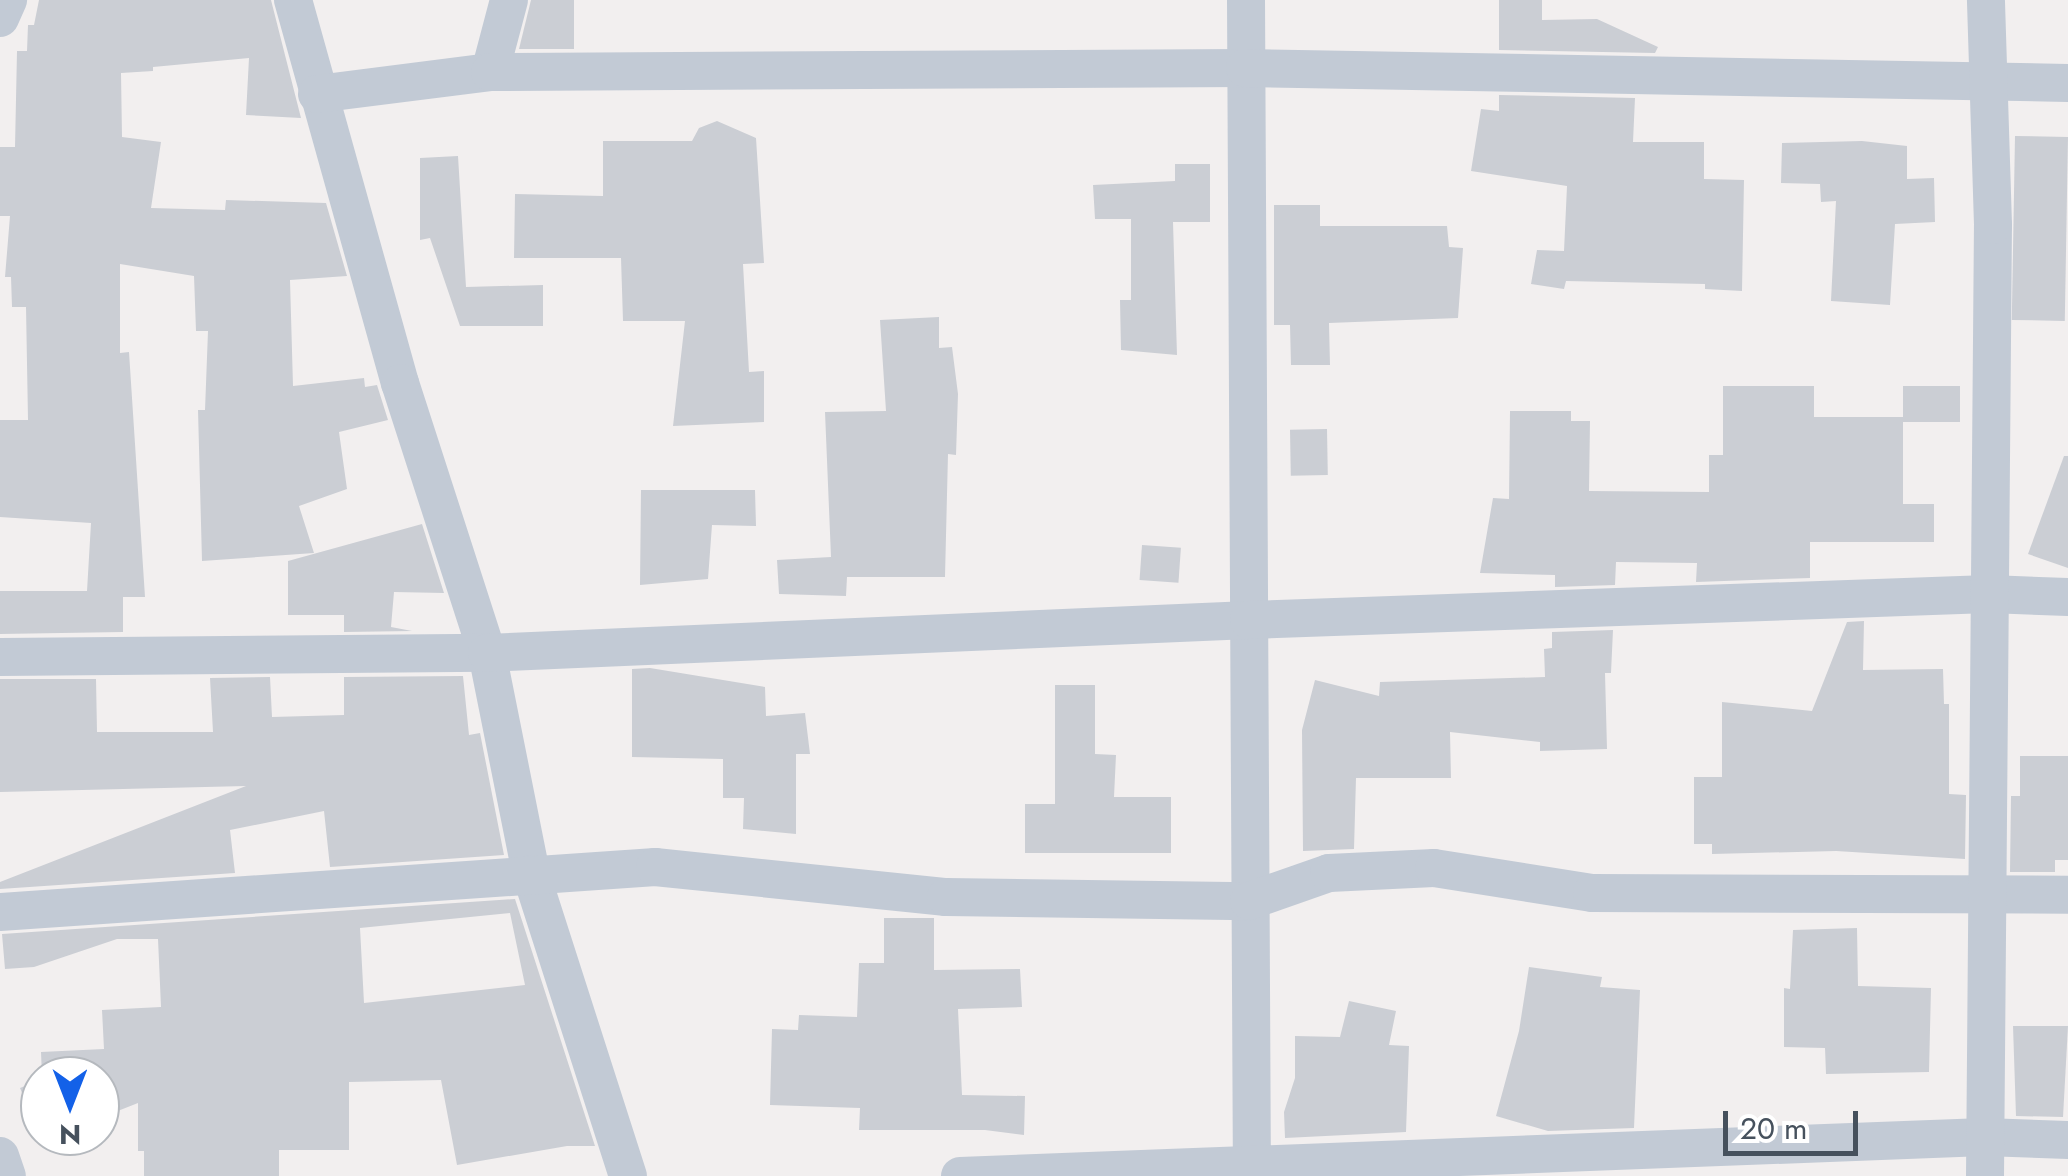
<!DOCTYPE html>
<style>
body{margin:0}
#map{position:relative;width:2068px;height:1176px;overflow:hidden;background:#f2efef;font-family:Jost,sans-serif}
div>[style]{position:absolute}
.building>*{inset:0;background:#cbced4;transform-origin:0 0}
.street>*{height:38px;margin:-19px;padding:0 19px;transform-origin:19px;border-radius:19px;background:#c2cad5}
span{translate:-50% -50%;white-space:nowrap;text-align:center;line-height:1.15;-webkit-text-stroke:10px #fff;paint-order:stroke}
.north{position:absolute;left:20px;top:1056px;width:100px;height:100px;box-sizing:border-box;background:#fff;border:2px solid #b5b9be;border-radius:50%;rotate:180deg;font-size:28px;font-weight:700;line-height:40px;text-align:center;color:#46515d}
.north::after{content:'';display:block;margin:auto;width:35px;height:45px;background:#1361e8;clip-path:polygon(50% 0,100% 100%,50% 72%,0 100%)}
.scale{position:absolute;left:1723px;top:1111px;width:135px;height:45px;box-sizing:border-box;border:5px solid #46515d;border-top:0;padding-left:12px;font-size:30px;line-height:35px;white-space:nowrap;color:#46515d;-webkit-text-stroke:8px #fff;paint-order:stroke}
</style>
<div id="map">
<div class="building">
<div style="clip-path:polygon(39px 0,271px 0,301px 118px,246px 115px,249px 58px,153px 67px,153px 71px,121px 73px,122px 137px,161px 142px,151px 208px,225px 210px,226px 200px,326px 203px,347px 276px,290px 280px,293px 386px,364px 378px,365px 387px,377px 385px,388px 420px,339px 432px,347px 489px,299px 506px,314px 553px,202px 561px,198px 410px,205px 410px,208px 331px,196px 331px,194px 276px,120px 264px,120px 353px,129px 352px,145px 597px,123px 597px,123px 632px,0 634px,0 591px,87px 591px,91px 523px,0 517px,0 420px,28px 420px,26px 307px,12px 307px,11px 277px,5px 277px,10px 216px,0 216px,0 147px,15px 147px,17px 51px,27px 51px,28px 25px,34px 25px)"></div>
<div style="clip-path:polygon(531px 0,574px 0,574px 49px,519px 49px)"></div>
<div style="clip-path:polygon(1499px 0,1542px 0,1542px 20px,1597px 19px,1658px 47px,1655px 53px,1499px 50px)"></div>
<div style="clip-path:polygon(1499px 95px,1635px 98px,1633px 142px,1704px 142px,1704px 179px,1744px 180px,1742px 291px,1705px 289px,1705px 284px,1566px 281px,1564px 289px,1531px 284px,1537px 250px,1564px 251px,1567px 186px,1471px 171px,1481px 109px,1499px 111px)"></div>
<div style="clip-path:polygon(717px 121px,756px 138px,764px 263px,743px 264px,749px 372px,764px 371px,764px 422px,673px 426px,685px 321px,623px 321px,621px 258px,514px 258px,515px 194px,603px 196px,603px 141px,692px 141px,699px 128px)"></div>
<div style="left:2015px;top:136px;width:53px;height:184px;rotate:1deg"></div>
<div style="clip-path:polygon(1862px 141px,1907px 146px,1907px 179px,1934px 178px,1935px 222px,1895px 224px,1890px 305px,1831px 301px,1836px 201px,1821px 202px,1820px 184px,1781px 183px,1782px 143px)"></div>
<div style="clip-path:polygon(458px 156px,466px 287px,543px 285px,543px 326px,460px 326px,430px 238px,420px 240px,420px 158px)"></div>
<div style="clip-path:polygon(1175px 164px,1210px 164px,1210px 222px,1173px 222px,1177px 355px,1121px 350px,1120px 300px,1131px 300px,1131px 219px,1095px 219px,1093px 185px,1175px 181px)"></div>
<div style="clip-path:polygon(1274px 205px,1320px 205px,1320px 226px,1447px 226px,1449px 247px,1463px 248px,1458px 318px,1329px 323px,1330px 365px,1291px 365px,1290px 325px,1274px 325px)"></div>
<div style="clip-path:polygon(939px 317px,939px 348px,952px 347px,958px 394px,956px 455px,948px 454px,945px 577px,847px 577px,846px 596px,779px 594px,777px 560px,831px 557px,825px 412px,886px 411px,880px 320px)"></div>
<div style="clip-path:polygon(1723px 386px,1814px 386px,1814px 417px,1903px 417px,1903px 386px,1960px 386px,1960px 422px,1903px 422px,1903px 504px,1934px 504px,1934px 542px,1810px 542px,1810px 578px,1696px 582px,1697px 563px,1616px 562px,1615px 585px,1555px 587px,1555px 575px,1480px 573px,1493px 498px,1509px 499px,1510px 411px,1571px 411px,1571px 421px,1590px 421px,1589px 491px,1709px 492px,1709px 455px,1723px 455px)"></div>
<div style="left:1327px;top:429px;width:46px;height:37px;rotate:89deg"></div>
<div style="clip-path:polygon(2064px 456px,2068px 456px,2068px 568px,2028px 554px)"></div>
<div style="clip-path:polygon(641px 490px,755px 490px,756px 526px,712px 525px,708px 579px,640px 585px)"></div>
<div style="clip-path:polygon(422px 524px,444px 593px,394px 592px,391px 627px,412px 631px,344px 632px,344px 615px,288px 615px,288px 561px)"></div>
<div style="left:1142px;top:545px;width:39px;height:35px;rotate:4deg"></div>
<div style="clip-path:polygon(1864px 621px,1863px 670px,1943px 669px,1944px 704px,1949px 704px,1949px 794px,1966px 795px,1965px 859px,1836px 851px,1712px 854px,1712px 844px,1694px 844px,1694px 777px,1722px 777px,1722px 702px,1812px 711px,1847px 622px)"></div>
<div style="clip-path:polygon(1613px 630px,1611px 673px,1605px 673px,1607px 749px,1540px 751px,1540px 742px,1450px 732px,1451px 778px,1356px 778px,1354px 849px,1303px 851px,1302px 730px,1315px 680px,1379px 696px,1380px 682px,1545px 677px,1544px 649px,1552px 648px,1552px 632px)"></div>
<div style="clip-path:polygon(650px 668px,765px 687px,766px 716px,805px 713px,810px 754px,796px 754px,796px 834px,743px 829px,744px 798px,723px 798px,723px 759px,632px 757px,632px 669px)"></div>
<div style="clip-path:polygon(463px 676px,469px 735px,480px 733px,504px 855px,330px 867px,324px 811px,230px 830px,235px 873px,0 889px,0 882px,246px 786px,0 792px,0 679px,96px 679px,97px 732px,213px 732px,210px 678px,270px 677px,272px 717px,344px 715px,344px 677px)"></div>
<div style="clip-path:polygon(1055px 685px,1095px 685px,1095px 754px,1116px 755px,1114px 797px,1171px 797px,1171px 853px,1025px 853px,1025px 804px,1055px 804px)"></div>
<div style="clip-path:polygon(2020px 756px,2068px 756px,2068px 860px,2055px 860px,2055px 872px,2010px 872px,2011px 796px,2020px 796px)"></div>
<div style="clip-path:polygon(evenodd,515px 899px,595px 1146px,567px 1146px,457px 1165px,441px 1080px,349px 1082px,349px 1150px,279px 1150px,279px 1176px,144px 1176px,144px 1151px,138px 1151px,138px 1103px,100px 1118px,100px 1076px,42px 1076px,41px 1052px,104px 1049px,102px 1010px,161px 1007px,158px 939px,117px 939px,34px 967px,5px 969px,2px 934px,515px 899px,510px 913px,525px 985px,364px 1003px,360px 928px,510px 913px)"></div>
<div style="clip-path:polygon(884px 918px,934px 918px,934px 970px,1020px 969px,1022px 1007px,958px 1009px,962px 1095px,1025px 1096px,1024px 1135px,985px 1130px,859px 1130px,860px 1108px,770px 1105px,772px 1029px,798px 1030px,799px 1015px,857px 1017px,859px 963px,884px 963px)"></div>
<div style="clip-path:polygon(1857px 928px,1858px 986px,1931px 988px,1929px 1072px,1826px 1074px,1825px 1048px,1784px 1047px,1784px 988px,1790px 989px,1793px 930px)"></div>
<div style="clip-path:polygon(1529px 967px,1602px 977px,1600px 987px,1640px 990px,1634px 1128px,1548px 1131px,1496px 1116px,1519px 1031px)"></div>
<div style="clip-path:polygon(1349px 1001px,1396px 1011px,1389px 1045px,1409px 1046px,1406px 1132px,1285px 1138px,1284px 1112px,1295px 1078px,1295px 1036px,1340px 1037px)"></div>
<div style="clip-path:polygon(2013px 1026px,2068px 1026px,2063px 1117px,2016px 1116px)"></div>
<div style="clip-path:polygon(40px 1080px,40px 1136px,55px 1136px,42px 1141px,20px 1088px)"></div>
</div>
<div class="street">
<div style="left:293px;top:0;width:398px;rotate:74.4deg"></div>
<div style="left:400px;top:383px;width:284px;rotate:72.1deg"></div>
<div style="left:487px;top:653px;width:225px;rotate:78.7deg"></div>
<div style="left:531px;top:874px;width:317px;rotate:72.2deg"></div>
<div style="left:1246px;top:0;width:1176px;rotate:89.71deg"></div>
<div style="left:0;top:18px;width:20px;rotate:-66deg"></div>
<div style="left:490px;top:72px;width:74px;rotate:-75.2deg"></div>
<div style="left:317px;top:94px;width:174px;rotate:-7.2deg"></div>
<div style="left:490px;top:72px;width:755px;rotate:-0.3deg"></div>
<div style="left:1245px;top:68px;width:823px;rotate:1.04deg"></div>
<div style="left:0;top:657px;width:487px;rotate:-0.5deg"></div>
<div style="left:487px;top:653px;width:763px;rotate:-2.48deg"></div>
<div style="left:1249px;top:620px;width:740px;rotate:-2.01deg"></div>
<div style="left:1989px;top:594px;width:79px;rotate:2.2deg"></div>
<div style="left:0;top:912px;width:657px;rotate:-3.93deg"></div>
<div style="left:655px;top:867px;width:293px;rotate:5.9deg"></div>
<div style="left:946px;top:897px;width:303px;rotate:0.8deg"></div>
<div style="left:1249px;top:901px;width:85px;rotate:-19.3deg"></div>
<div style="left:1329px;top:873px;width:105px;rotate:-2.7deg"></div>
<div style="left:1434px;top:868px;width:160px;rotate:9deg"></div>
<div style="left:1592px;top:893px;width:476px;rotate:0.2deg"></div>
<div style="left:0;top:1156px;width:21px;rotate:71deg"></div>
<div style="left:960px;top:1176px;width:1025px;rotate:-2.18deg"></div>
<div style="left:1984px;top:1137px;width:84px;rotate:2deg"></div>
<div style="left:1985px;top:1176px;width:951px;rotate:-89.52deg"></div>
<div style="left:1993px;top:225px;width:225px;rotate:-91.8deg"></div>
</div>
<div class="north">N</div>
<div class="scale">20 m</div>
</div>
